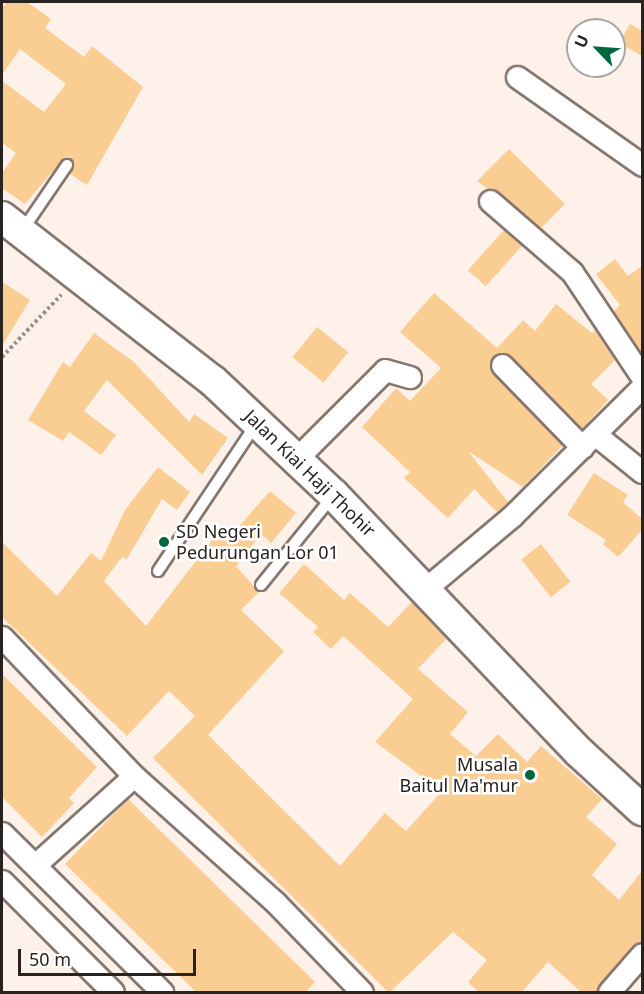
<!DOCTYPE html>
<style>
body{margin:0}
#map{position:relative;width:644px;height:994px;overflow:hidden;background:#fdf1ea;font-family:"Noto Sans",sans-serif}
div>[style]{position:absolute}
.building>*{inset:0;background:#facd93;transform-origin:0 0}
.path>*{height:4px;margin-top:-2px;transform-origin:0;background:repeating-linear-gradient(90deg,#9c938e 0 3px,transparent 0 6px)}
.roads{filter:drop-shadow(2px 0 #85776f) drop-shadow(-2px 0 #85776f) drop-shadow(0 2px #85776f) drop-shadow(0 -2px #85776f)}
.lane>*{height:10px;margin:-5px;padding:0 5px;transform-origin:5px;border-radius:5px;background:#fff}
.street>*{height:21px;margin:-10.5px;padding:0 10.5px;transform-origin:10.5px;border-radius:10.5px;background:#fff}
.secondary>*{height:30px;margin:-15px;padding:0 15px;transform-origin:15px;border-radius:15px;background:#fff}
.dots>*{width:16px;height:16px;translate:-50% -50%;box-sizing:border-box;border:3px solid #fff;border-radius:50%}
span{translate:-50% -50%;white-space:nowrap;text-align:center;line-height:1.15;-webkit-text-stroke:5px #fff;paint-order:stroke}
.street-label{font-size:18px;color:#282320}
.poi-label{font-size:18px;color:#282320}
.left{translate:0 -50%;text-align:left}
.right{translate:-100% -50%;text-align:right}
.frame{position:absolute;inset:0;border:3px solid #282320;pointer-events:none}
.north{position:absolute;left:566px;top:18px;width:60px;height:60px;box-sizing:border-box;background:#fff;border:2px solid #a9a7a6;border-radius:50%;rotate:295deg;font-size:16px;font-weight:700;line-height:24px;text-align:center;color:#282320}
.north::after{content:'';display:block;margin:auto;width:21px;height:27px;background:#00683e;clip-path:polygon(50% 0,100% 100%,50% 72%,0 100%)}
.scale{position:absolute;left:18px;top:949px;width:178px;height:27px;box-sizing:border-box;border:3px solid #282320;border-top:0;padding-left:8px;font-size:18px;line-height:21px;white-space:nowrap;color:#282320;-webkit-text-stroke:4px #fff;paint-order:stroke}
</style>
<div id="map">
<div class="building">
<div style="clip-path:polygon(7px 2px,27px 2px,51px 19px,45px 28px,84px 57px,92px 46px,143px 87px,87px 185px,70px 174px,74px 162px,64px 158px,25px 204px,2px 188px,2px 173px,16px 153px,2px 143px,2px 81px,44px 112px,66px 84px,20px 49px,2px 75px,2px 8px)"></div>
<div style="clip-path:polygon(630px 24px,642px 31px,642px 56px,619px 43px)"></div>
<div style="clip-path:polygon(509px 149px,565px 204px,541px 228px,477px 181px)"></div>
<div style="left:504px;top:230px;width:24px;height:54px;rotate:42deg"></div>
<div style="clip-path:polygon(615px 259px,628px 276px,642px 266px,642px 355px,614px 311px,620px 305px,596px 274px)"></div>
<div style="clip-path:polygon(2px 282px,30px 300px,2px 346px)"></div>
<div style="clip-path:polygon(434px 293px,497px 348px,523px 320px,535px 331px,556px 304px,592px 333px,595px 330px,615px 360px,591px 384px,608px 400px,582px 429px,511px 356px,493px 356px,493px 374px,563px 445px,523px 487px,468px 451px,508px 502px,497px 512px,474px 489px,448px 518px,404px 478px,410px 472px,362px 427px,396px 388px,410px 401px,441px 368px,400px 332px)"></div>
<div style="left:317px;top:327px;width:40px;height:39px;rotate:39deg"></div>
<div style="clip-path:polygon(94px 333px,134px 362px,189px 422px,194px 414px,228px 438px,202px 475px,107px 380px,84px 411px,116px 435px,101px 455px,69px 432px,63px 441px,28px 420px,63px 362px,70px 367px)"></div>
<div style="clip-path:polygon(158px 467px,190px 492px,177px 510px,162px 499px,127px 559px,122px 557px,104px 581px,146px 626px,219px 531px,229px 538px,270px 491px,296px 513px,271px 543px,261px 534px,236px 566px,259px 592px,241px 610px,284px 651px,208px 735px,340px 866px,385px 813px,406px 831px,442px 791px,375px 742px,413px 699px,343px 636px,331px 649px,313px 632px,318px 627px,279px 593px,304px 564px,344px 600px,350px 593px,388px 627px,412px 602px,447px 638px,418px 669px,468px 712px,450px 734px,476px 756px,498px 734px,527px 762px,541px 746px,602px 799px,586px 817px,617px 844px,592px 875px,619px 900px,642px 871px,642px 942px,632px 946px,596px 993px,582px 993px,548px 962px,521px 993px,480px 993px,468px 982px,487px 960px,453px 932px,389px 993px,153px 758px,195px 716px,169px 691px,127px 736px,2px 617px,2px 542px,57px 596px,91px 553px,101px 561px,125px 510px)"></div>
<div style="clip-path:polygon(594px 473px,628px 495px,623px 502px,642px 519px,642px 530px,618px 557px,603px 544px,606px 540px,567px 515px)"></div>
<div style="left:541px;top:544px;width:48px;height:25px;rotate:52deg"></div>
<div style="clip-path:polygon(2px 674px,97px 767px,69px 798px,74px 803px,42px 837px,2px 797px)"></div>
<div style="clip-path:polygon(128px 799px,315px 982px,305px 993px,197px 993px,65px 864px)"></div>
</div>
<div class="path">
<div style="left:2px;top:357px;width:86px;rotate:-46.4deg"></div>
</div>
<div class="roads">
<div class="lane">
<div style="left:22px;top:231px;width:80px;rotate:-55.7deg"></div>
<div style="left:158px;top:571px;width:177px;rotate:-56.3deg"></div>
<div style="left:261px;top:585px;width:113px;rotate:-51.1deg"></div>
</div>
<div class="street">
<div style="left:517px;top:77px;width:153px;rotate:35.1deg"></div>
<div style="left:490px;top:201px;width:108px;rotate:40.9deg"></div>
<div style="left:572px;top:272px;width:126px;rotate:56.3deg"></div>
<div style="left:502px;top:365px;width:115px;rotate:45.7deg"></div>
<div style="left:596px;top:435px;width:59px;rotate:38.8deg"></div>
<div style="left:297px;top:458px;width:124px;rotate:-45deg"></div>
<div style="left:385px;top:370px;width:26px;rotate:16deg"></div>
<div style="left:425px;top:589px;width:114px;rotate:-40deg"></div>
<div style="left:512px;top:516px;width:183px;rotate:-44.8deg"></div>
<div style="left:2px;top:637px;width:192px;rotate:46.5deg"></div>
<div style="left:134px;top:776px;width:189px;rotate:41.8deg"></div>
<div style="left:275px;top:902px;width:125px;rotate:46deg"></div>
<div style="left:2px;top:833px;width:226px;rotate:44.8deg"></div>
<div style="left:35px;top:865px;width:133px;rotate:-42deg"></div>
<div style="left:2px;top:881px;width:157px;rotate:45deg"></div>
<div style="left:609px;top:992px;width:50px;rotate:-49deg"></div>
</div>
<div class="secondary">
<div style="left:2px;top:217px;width:267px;rotate:37.9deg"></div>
<div style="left:213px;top:381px;width:166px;rotate:43.3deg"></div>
<div style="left:334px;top:495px;width:355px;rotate:46.4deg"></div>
<div style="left:579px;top:752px;width:86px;rotate:42.6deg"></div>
</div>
</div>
<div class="dots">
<div style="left:164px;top:542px;background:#00683e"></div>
<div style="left:530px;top:775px;background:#00683e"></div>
</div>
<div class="street-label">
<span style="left:310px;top:473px;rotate:44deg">Jalan Kiai Haji Thohir</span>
</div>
<div class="poi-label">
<span class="left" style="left:176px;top:542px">SD Negeri<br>Pedurungan Lor 01</span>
<span class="right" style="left:518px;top:775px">Musala<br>Baitul Ma'mur</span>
</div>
<div class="frame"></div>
<div class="north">U</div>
<div class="scale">50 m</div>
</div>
